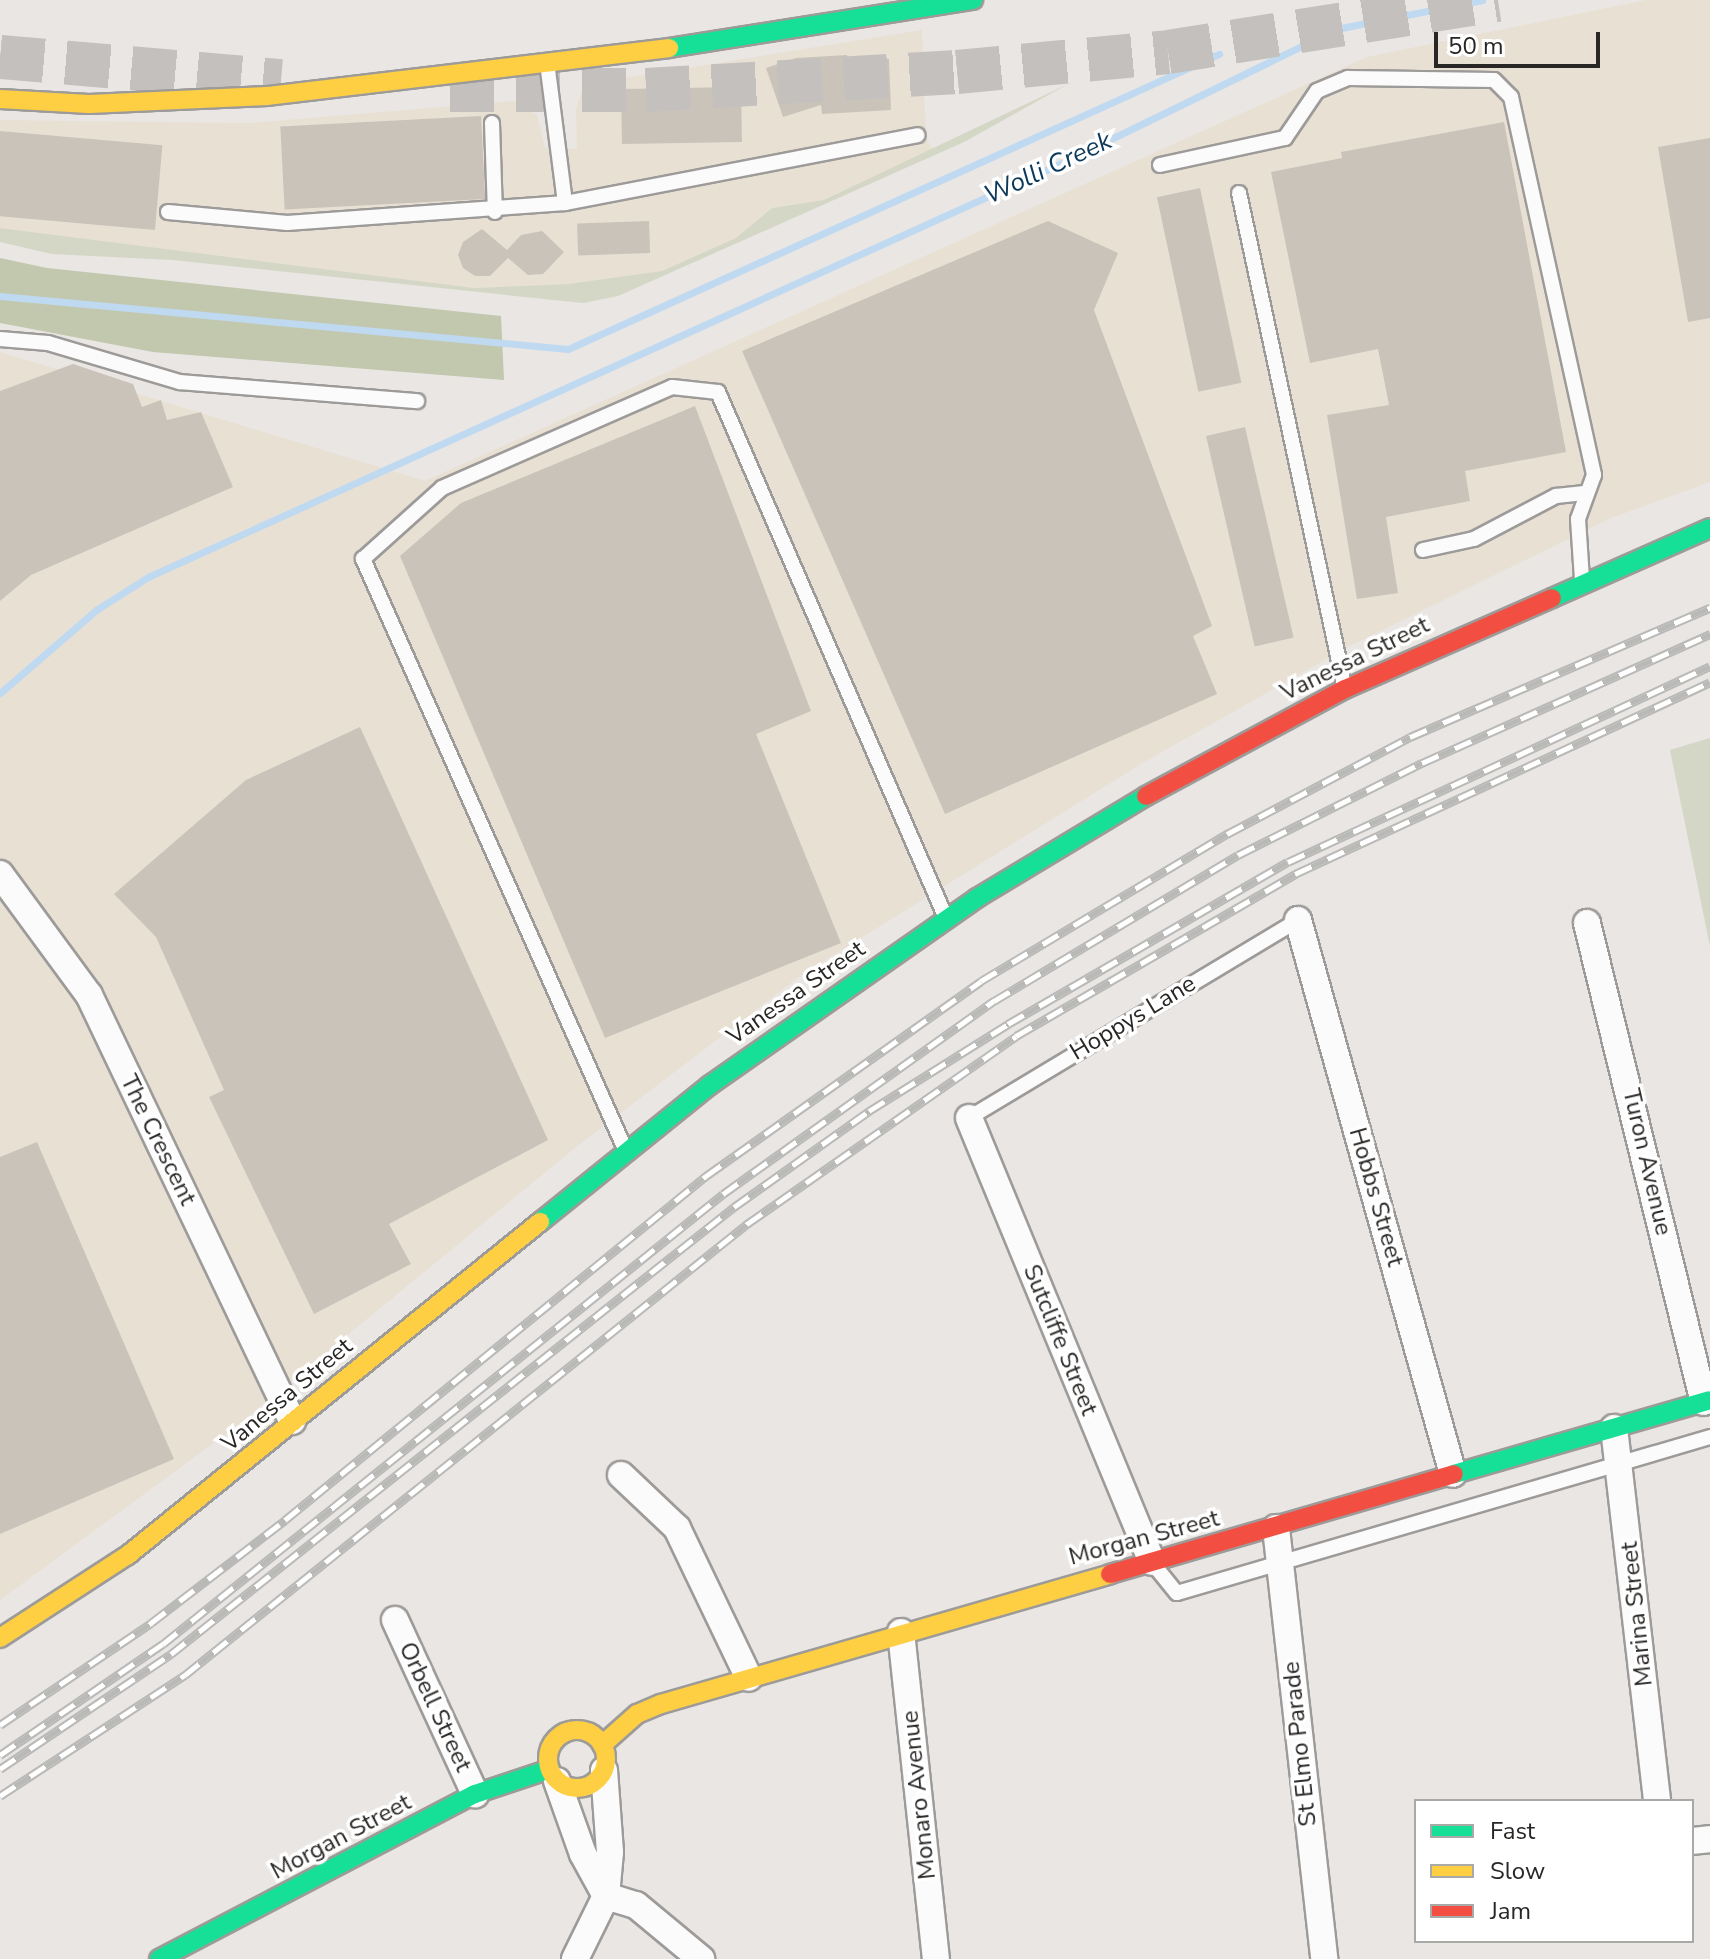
<!DOCTYPE html>
<style>
body{margin:0}
#map{position:relative;width:1710px;height:1959px;overflow:hidden;background:#e9e6e3;font-family:"Nunito Sans",sans-serif}
div>[style]{position:absolute}
.industrial>*{inset:0;background:#e9e0d4}
.green>*{inset:0;background:#d4d7c5}
.forest>*{inset:0;background:#c2c8ae}
.stream>*{height:7px;margin:-3.5px;padding:0 3.5px;transform-origin:3.5px;border-radius:3.5px;background:#bfd9f1}
.building>*{inset:0;background:#cac3ba;transform-origin:0 0}
.highway-tunnel>*{height:44px;margin-top:-22px;transform-origin:0;background:repeating-linear-gradient(90deg,#c3c0bd 0 44px,transparent 0 66px)}
.roads{filter:drop-shadow(2px 0 #9d9b99) drop-shadow(-2px 0 #9d9b99) drop-shadow(0 2px #9d9b99) drop-shadow(0 -2px #9d9b99)}
.lane>*{height:14px;margin:-7px;padding:0 7px;transform-origin:7px;border-radius:7px;background:#fcfbfb}
.street>*{height:26px;margin:-13px;padding:0 13px;transform-origin:13px;border-radius:13px;background:#fcfbfb}
.fast>*{height:18px;margin:-9px;padding:0 9px;transform-origin:9px;border-radius:9px;background:#16e098}
.slow>*{height:18px;margin:-9px;padding:0 9px;transform-origin:9px;border-radius:9px;background:#ffcf43}
.slow>.ring{margin:-9px;padding:0;box-sizing:content-box;background:none;border:18px solid #ffcf43;border-radius:50%}
.jam>*{height:18px;margin:-9px;padding:0 9px;transform-origin:9px;border-radius:9px;background:#f24e42}
.rail>*{height:9px;margin-top:-4.5px;transform-origin:0;background:repeating-linear-gradient(90deg,#fff 0 18px,#b9b9b8 0 36px);box-sizing:border-box;border-block:2px solid #b9b9b8}
span{translate:-50% -50%;white-space:nowrap;text-align:center;line-height:1.15;-webkit-text-stroke:7px #fff;paint-order:stroke}
.street-label{font-size:24px;color:#292725}
.water-label{font-size:26px;color:#0c395a;font-style:italic}
.legend{position:absolute;left:1414px;top:1799px;width:280px;height:144px;box-sizing:border-box;background:#fff;border:2px solid #a9a9a8;margin:0;padding:10px 14px;list-style:none;font-size:24px;color:#292725}
.legend li{display:flex;align-items:center;gap:16px;height:40px}
.legend b{width:40px;border:2px solid #a9a9a8}
.scale{position:absolute;left:1434px;top:32px;width:166px;height:36px;box-sizing:border-box;border:4px solid #292725;border-top:0;padding-left:10px;font-size:24px;line-height:28px;white-space:nowrap;color:#292725;-webkit-text-stroke:6px #fff;paint-order:stroke}
</style>
<div id="map">
<div class="industrial">
<div style="clip-path:polygon(1646px 0,1710px 0,1710px 482px,1611px 518px,1348px 647px,1146px 761px,803px 974px,575px 1148px,237px 1426px,0 1600px,0 352px,425px 481px,1367px 57px)"></div>
<div style="clip-path:polygon(922px 30px,926px 138px,934px 151px,824px 200px,772px 208px,736px 238px,662px 271px,568px 284px,474px 288px,0 228px,0 120px,250px 123px,513px 101px,537px 115px,545px 148px,577px 149px,576px 109px,581px 93px,594px 83px)"></div>
</div>
<div class="green">
<div style="clip-path:polygon(1068px 84px,964px 142px,618px 296px,583px 303px,172px 260px,52px 254px,0 242px,0 228px,474px 288px,568px 284px,662px 271px,736px 238px,772px 208px,824px 200px)"></div>
<div style="clip-path:polygon(1710px 738px,1710px 946px,1670px 750px)"></div>
</div>
<div class="forest">
<div style="clip-path:polygon(0 258px,47px 268px,501px 316px,504px 380px,153px 352px,0 323px)"></div>
</div>
<div class="stream">
<div style="left:0;top:296px;width:570px;rotate:5.33deg"></div>
<div style="left:568px;top:349px;width:715px;rotate:-24.38deg"></div>
<div style="left:0;top:693px;width:127px;rotate:-40.8deg"></div>
<div style="left:96px;top:610px;width:62px;rotate:-32.4deg"></div>
<div style="left:148px;top:577px;width:1010px;rotate:-24.38deg"></div>
<div style="left:1068px;top:160px;width:298px;rotate:-26deg"></div>
<div style="left:1336px;top:29px;width:149px;rotate:-11.2deg"></div>
</div>
<div class="building">
<div style="clip-path:polygon(847px 55px,847px 60px,889px 59px,891px 110px,822px 114px,821px 105px,783px 117px,766px 68px,796px 58px)"></div>
<div style="left:741px;top:87px;width:55px;height:120px;rotate:89deg"></div>
<div style="left:481px;top:116px;width:83px;height:201px;rotate:87deg"></div>
<div style="clip-path:polygon(1504px 122px,1566px 452px,1465px 471px,1470px 501px,1386px 517px,1398px 593px,1357px 599px,1327px 415px,1389px 405px,1378px 349px,1310px 363px,1271px 172px,1342px 158px,1341px 152px)"></div>
<div style="left:0;top:131px;width:163px;height:85px;rotate:5deg"></div>
<div style="clip-path:polygon(1710px 138px,1710px 318px,1688px 322px,1658px 147px)"></div>
<div style="left:1200px;top:188px;width:199px;height:44px;rotate:78deg"></div>
<div style="left:649px;top:221px;width:32px;height:72px;rotate:88deg"></div>
<div style="clip-path:polygon(1048px 221px,1118px 253px,1094px 310px,1212px 626px,1193px 636px,1217px 694px,945px 814px,742px 351px)"></div>
<div style="clip-path:polygon(482px 229px,507px 250px,521px 235px,542px 231px,564px 252px,543px 274px,528px 275px,508px 258px,490px 276px,475px 276px,463px 268px,458px 255px,463px 242px)"></div>
<div style="clip-path:polygon(73px 364px,133px 384px,142px 407px,161px 400px,167px 420px,201px 412px,233px 487px,31px 575px,0 601px,0 391px)"></div>
<div style="clip-path:polygon(695px 406px,811px 711px,756px 734px,841px 943px,605px 1038px,400px 556px,461px 503px)"></div>
<div style="left:1245px;top:427px;width:216px;height:40px;rotate:77deg"></div>
<div style="clip-path:polygon(360px 727px,548px 1140px,389px 1224px,411px 1264px,314px 1314px,209px 1097px,224px 1090px,156px 937px,114px 894px,246px 780px)"></div>
<div style="clip-path:polygon(37px 1142px,174px 1459px,0 1534px,0 1157px)"></div>
</div>
<div class="highway-tunnel">
<div style="left:0;top:57px;width:282px;rotate:4.9deg"></div>
<div style="left:450px;top:90px;width:196px"></div>
<div style="left:646px;top:90px;width:312px;rotate:-3.3deg"></div>
<div style="left:957px;top:72px;width:212px;rotate:-5.4deg"></div>
<div style="left:1168px;top:52px;width:334px;rotate:-9deg"></div>
</div>
<div class="roads">
<div class="lane">
<div style="left:548px;top:70px;width:134px;rotate:82.7deg"></div>
<div style="left:565px;top:203px;width:359px;rotate:-10.9deg"></div>
<div style="left:492px;top:123px;width:89px;rotate:88.1deg"></div>
<div style="left:1160px;top:165px;width:128px;rotate:-12.2deg"></div>
<div style="left:1285px;top:138px;width:57px;rotate:-55.8deg"></div>
<div style="left:1317px;top:91px;width:34px;rotate:-23deg"></div>
<div style="left:1348px;top:78px;width:146px;rotate:0.8deg"></div>
<div style="left:1494px;top:80px;width:24px;rotate:45deg"></div>
<div style="left:1511px;top:97px;width:387px;rotate:77.6deg"></div>
<div style="left:1594px;top:475px;width:47px;rotate:110deg"></div>
<div style="left:1578px;top:519px;width:61px;rotate:86.2deg"></div>
<div style="left:1239px;top:193px;width:507px;rotate:77.94deg"></div>
<div style="left:168px;top:212px;width:120px;rotate:5.3deg"></div>
<div style="left:287px;top:223px;width:279px;rotate:-4.1deg"></div>
<div style="left:0;top:339px;width:48px;rotate:4.8deg"></div>
<div style="left:48px;top:343px;width:138px;rotate:16.5deg"></div>
<div style="left:180px;top:382px;width:238px;rotate:4.6deg"></div>
<div style="left:1423px;top:550px;width:52px;rotate:-12.2deg"></div>
<div style="left:1474px;top:539px;width:93px;rotate:-27.7deg"></div>
<div style="left:1556px;top:496px;width:31px;rotate:-6deg"></div>
<div style="left:969px;top:1118px;width:384px;rotate:-31deg"></div>
<div style="left:625px;top:1149px;width:646px;rotate:-113.94deg"></div>
<div style="left:363px;top:559px;width:106px;rotate:-41.9deg"></div>
<div style="left:442px;top:488px;width:251px;rotate:-23.7deg"></div>
<div style="left:672px;top:387px;width:46px;rotate:6.2deg"></div>
<div style="left:718px;top:392px;width:573px;rotate:66.57deg"></div>
<div style="left:1154px;top:1565px;width:36px;rotate:51deg"></div>
<div style="left:1177px;top:1593px;width:555px;rotate:-16.31deg"></div>
</div>
<div class="street">
<div style="left:0;top:874px;width:150px;rotate:53.7deg"></div>
<div style="left:89px;top:995px;width:472px;rotate:64.5deg"></div>
<div style="left:1298px;top:920px;width:575px;rotate:74.37deg"></div>
<div style="left:1587px;top:923px;width:493px;rotate:76.3deg"></div>
<div style="left:969px;top:1118px;width:480px;rotate:67.6deg"></div>
<div style="left:1614px;top:1428px;width:375px;rotate:83.4deg"></div>
<div style="left:621px;top:1475px;width:77px;rotate:43.4deg"></div>
<div style="left:677px;top:1528px;width:166px;rotate:64.4deg"></div>
<div style="left:1276px;top:1528px;width:434px;rotate:83.6deg"></div>
<div style="left:395px;top:1620px;width:192px;rotate:65.3deg"></div>
<div style="left:901px;top:1632px;width:329px;rotate:83.9deg"></div>
<div style="left:557px;top:1781px;width:77px;rotate:70.4deg"></div>
<div style="left:583px;top:1854px;width:48px;rotate:61.3deg"></div>
<div style="left:1692px;top:1841px;width:18px;rotate:-6deg"></div>
<div style="left:606px;top:1896px;width:31px;rotate:17deg"></div>
<div style="left:636px;top:1905px;width:85px;rotate:39.7deg"></div>
<div style="left:575px;top:1959px;width:70px;rotate:-63.8deg"></div>
<div style="left:606px;top:1896px;width:44px;rotate:-84.8deg"></div>
<div style="left:610px;top:1852px;width:82px;rotate:-94.2deg"></div>
</div>
<div class="fast">
<div style="left:669px;top:48px;width:308px;rotate:-9deg"></div>
<div style="left:1552px;top:598px;width:173px;rotate:-23.9deg"></div>
<div style="left:540px;top:1222px;width:218px;rotate:-38.9deg"></div>
<div style="left:710px;top:1085px;width:326px;rotate:-35deg"></div>
<div style="left:977px;top:898px;width:197px;rotate:-31.1deg"></div>
<div style="left:1454px;top:1474px;width:266px;rotate:-16.1deg"></div>
<div style="left:159px;top:1959px;width:356px;rotate:-27.6deg"></div>
<div style="left:475px;top:1794px;width:79px;rotate:-18.4deg"></div>
</div>
<div class="slow">
<div style="left:0;top:99px;width:89px;rotate:3.2deg"></div>
<div style="left:89px;top:104px;width:178px;rotate:-2.6deg"></div>
<div style="left:267px;top:96px;width:405px;rotate:-6.8deg"></div>
<div style="left:0;top:1638px;width:153px;rotate:-33deg"></div>
<div style="left:128px;top:1555px;width:530px;rotate:-38.95deg"></div>
<div class="ring" style="left:548px;top:1730px;width:40px;height:40px"></div>
<div style="left:602px;top:1745px;width:47px;rotate:-41.5deg"></div>
<div style="left:637px;top:1714px;width:26px;rotate:-23deg"></div>
<div style="left:661px;top:1704px;width:467px;rotate:-16.1deg"></div>
</div>
<div class="jam">
<div style="left:1146px;top:796px;width:226px;rotate:-28.3deg"></div>
<div style="left:1345px;top:689px;width:226px;rotate:-23.7deg"></div>
<div style="left:1110px;top:1574px;width:358px;rotate:-16.2deg"></div>
</div>
</div>
<div class="rail">
<div style="left:0;top:1725px;width:182px;rotate:-34deg"></div>
<div style="left:151px;top:1623px;width:169px;rotate:-37.5deg"></div>
<div style="left:285px;top:1520px;width:544px;rotate:-39.25deg"></div>
<div style="left:706px;top:1176px;width:337px;rotate:-35.3deg"></div>
<div style="left:981px;top:981px;width:287px;rotate:-30.9deg"></div>
<div style="left:1227px;top:834px;width:207px;rotate:-27.9deg"></div>
<div style="left:1410px;top:737px;width:327px;rotate:-23.3deg"></div>
<div style="left:0;top:1755px;width:197px;rotate:-34.3deg"></div>
<div style="left:163px;top:1644px;width:718px;rotate:-38.78deg"></div>
<div style="left:723px;top:1194px;width:333px;rotate:-35.5deg"></div>
<div style="left:994px;top:1001px;width:284px;rotate:-30.9deg"></div>
<div style="left:1238px;top:855px;width:206px;rotate:-26.6deg"></div>
<div style="left:1422px;top:763px;width:316px;rotate:-24.1deg"></div>
<div style="left:0;top:1769px;width:206px;rotate:-33.9deg"></div>
<div style="left:171px;top:1654px;width:719px;rotate:-38.45deg"></div>
<div style="left:734px;top:1207px;width:166px;rotate:-35.4deg"></div>
<div style="left:869px;top:1111px;width:164px;rotate:-32deg"></div>
<div style="left:1008px;top:1024px;width:323px;rotate:-30.1deg"></div>
<div style="left:1288px;top:862px;width:465px;rotate:-24.9deg"></div>
<div style="left:0;top:1796px;width:221px;rotate:-33.2deg"></div>
<div style="left:185px;top:1675px;width:721px;rotate:-38.75deg"></div>
<div style="left:747px;top:1224px;width:328px;rotate:-34.9deg"></div>
<div style="left:1016px;top:1036px;width:323px;rotate:-30.1deg"></div>
<div style="left:1295px;top:874px;width:457px;rotate:-24.8deg"></div>
</div>
<div class="street-label">
<span style="left:1355px;top:659px;rotate:-26deg">Vanessa Street</span>
<span style="left:796px;top:993px;rotate:-35deg">Vanessa Street</span>
<span style="left:1133px;top:1018px;rotate:-31deg">Hoppys Lane</span>
<span style="left:158px;top:1140px;rotate:64deg">The Crescent</span>
<span style="left:1647px;top:1162px;rotate:77deg">Turon Avenue</span>
<span style="left:1376px;top:1197px;rotate:74deg">Hobbs Street</span>
<span style="left:1060px;top:1340px;rotate:68deg">Sutcliffe Street</span>
<span style="left:287px;top:1395px;rotate:-40deg">Vanessa Street</span>
<span style="left:1144px;top:1538px;rotate:-15deg">Morgan Street</span>
<span style="left:1637px;top:1614px;rotate:-96deg">Marina Street</span>
<span style="left:435px;top:1707px;rotate:65deg">Orbell Street</span>
<span style="left:1300px;top:1744px;rotate:-96deg">St Elmo Parade</span>
<span style="left:919px;top:1795px;rotate:-96deg">Monaro Avenue</span>
<span style="left:341px;top:1837px;rotate:-28deg">Morgan Street</span>
</div>
<div class="water-label">
<span style="left:1048px;top:168px;rotate:-25deg">Wolli Creek</span>
</div>
<ul class="legend">
<li><b style="height:10px;background:#16e098"></b>Fast</li>
<li><b style="height:10px;background:#ffcf43"></b>Slow</li>
<li><b style="height:10px;background:#f24e42"></b>Jam</li>
</ul>
<div class="scale">50 m</div>
</div>
